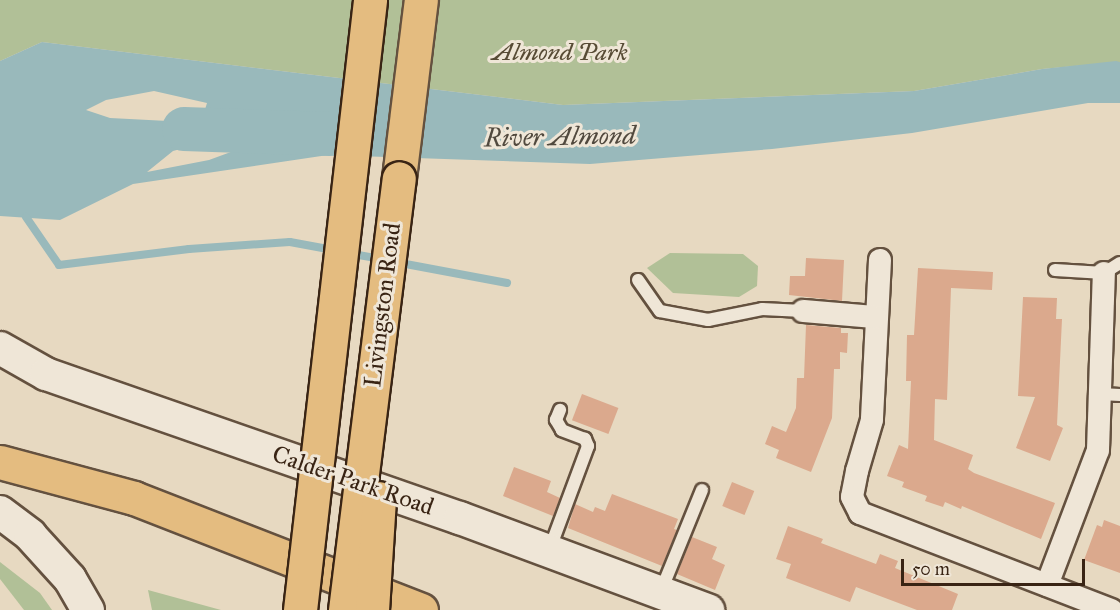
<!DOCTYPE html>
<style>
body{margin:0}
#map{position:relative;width:1120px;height:610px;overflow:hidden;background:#e7d9c1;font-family:"IM FELL Great Primer",serif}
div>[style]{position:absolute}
.green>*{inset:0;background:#b1c097}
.water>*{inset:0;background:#99b9bb}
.stream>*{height:8px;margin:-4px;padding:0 4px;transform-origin:4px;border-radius:4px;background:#99b9bb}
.river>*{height:44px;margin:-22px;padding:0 22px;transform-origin:22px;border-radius:22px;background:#99b9bb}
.building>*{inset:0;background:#dba98d;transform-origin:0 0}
.roads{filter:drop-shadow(2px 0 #64513f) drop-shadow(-2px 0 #64513f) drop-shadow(0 2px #64513f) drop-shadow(0 -2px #64513f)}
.lane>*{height:12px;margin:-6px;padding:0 6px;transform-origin:6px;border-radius:6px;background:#efe6d7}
.street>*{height:22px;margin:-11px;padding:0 11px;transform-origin:11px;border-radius:11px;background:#efe6d7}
.secondary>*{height:32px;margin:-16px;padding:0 16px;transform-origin:16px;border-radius:16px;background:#efe6d7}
.primary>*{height:33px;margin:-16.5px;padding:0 16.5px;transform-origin:16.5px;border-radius:16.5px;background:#e4bc80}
.bridges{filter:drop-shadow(2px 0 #392414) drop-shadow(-2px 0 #392414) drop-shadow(0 2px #392414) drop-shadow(0 -2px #392414)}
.primary-bridge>*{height:33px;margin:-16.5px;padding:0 16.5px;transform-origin:16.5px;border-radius:16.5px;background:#e4bc80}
span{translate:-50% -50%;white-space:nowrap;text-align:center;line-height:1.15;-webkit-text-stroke:6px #efe6d7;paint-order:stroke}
.park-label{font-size:24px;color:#574b35;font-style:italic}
.street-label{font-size:24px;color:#392414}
.water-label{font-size:26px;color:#51493e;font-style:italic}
.scale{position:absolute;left:901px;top:559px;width:184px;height:27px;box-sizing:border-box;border:3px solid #392414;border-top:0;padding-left:8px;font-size:18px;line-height:21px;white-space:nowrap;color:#392414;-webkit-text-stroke:4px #efe6d7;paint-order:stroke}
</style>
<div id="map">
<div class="green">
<div style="clip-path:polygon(0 0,1120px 0,1120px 62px,1042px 69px,914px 91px,563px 105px,42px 42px,0 61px)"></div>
<div style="clip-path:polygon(670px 253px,743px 254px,758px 266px,757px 286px,739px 297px,673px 293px,647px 268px)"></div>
<div style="clip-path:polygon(0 562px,40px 593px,52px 610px,24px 610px,0 579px)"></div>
<div style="clip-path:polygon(148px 590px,221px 610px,152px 610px)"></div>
</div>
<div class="water">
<div style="clip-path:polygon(evenodd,42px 42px,563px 105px,914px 91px,1042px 69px,1116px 61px,1120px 62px,1120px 103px,1088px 103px,912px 133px,772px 149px,590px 164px,328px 155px,133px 184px,60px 220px,0 216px,0 61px,42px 42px,154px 91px,207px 103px,203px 116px,168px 121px,110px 118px,86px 110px,106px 100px,154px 91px,42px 42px,283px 121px,258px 142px,209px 160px,147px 172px,173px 151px,283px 121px)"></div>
</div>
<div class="stream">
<div style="left:26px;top:217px;width:58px;rotate:55.5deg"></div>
<div style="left:59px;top:265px;width:131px;rotate:-7deg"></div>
<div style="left:189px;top:249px;width:101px;rotate:-4deg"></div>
<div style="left:290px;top:242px;width:44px;rotate:10.5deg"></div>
<div style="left:347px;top:253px;width:34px;rotate:10deg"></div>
<div style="left:395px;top:262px;width:114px;rotate:10.6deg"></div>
</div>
<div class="river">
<div style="left:184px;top:129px;width:146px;rotate:2deg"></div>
</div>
<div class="building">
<div style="clip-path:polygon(806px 258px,844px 260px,842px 301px,789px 295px,790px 276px,805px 276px)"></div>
<div style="clip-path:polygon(918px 268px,993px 272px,992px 290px,951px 288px,947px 400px,935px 399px,934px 440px,973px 455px,968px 469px,974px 473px,1055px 503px,1041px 539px,962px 506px,961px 509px,945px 502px,943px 507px,925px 501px,927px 496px,902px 487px,904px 482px,887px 476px,899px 445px,908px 449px,911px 381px,906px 381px,907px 335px,914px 335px)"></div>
<div style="clip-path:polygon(1023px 297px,1057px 298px,1056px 319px,1062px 319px,1057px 425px,1063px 428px,1050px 461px,1016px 448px,1035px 397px,1018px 396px)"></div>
<div style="clip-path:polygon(806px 325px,841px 328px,841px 333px,848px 333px,847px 353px,840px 352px,840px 369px,834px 369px,832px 418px,811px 472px,776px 458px,779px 450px,765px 444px,772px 426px,786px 432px,796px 408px,797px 378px,804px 378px)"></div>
<div style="left:582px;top:394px;width:39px;height:28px;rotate:21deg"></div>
<div style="clip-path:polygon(514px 467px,551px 481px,547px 492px,560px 498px,553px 516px,503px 496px)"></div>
<div style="left:732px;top:482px;width:24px;height:26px;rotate:22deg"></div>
<div style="clip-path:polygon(612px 494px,678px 519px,674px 529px,677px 530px,662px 566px,568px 528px,575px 504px,593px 512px,595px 507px,605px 511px)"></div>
<div style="clip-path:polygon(1104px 520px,1120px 526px,1120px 573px,1084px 560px,1097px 525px,1102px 527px)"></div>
<div style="clip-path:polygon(788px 526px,823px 539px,821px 543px,876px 564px,880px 554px,898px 561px,895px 568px,958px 594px,952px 610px,917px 610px,856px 587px,850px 602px,786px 578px,791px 564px,776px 559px)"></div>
<div style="clip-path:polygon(692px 537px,717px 547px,712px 559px,725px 565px,715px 590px,677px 574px)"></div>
</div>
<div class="roads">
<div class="lane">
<div style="left:1055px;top:270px;width:49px;rotate:3.5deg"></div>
<div style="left:1104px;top:273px;width:19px;rotate:-32deg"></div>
<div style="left:638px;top:280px;width:38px;rotate:55deg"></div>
<div style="left:660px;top:311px;width:49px;rotate:10.6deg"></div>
<div style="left:708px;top:320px;width:55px;rotate:-11.5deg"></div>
<div style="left:762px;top:309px;width:41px;rotate:2.8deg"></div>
<div style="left:1100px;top:394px;width:20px;rotate:3deg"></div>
<div style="left:549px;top:551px;width:112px;rotate:-69.6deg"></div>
<div style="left:588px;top:446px;width:8px;rotate:-113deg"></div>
<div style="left:585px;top:439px;width:25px;rotate:-159deg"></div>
<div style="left:562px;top:430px;width:12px;rotate:-121deg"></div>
<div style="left:556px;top:420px;width:11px;rotate:-68deg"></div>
<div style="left:661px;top:591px;width:109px;rotate:-67.9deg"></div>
</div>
<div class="street">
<div style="left:880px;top:260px;width:160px;rotate:92.9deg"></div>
<div style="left:872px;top:420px;width:53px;rotate:106.4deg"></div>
<div style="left:857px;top:471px;width:26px;rotate:101deg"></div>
<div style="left:852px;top:497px;width:18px;rotate:63deg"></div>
<div style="left:860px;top:513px;width:270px;rotate:21.1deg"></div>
<div style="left:803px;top:311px;width:72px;rotate:4.8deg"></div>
<div style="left:1047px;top:585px;width:144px;rotate:-69.3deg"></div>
<div style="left:1098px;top:450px;width:177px;rotate:-88.1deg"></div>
</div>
<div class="secondary">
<div style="left:0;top:348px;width:53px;rotate:29.5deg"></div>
<div style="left:46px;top:374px;width:438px;rotate:19.2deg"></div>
<div style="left:460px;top:518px;width:265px;rotate:20.4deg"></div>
<div style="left:0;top:512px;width:38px;rotate:37deg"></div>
<div style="left:30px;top:535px;width:59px;rotate:47.7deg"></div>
<div style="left:70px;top:579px;width:36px;rotate:60deg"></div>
</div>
<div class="primary">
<div style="left:399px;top:178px;width:179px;rotate:-83deg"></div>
<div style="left:0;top:462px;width:139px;rotate:15deg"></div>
<div style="left:134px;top:498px;width:308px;rotate:21.3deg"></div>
</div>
</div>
<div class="bridges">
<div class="primary-bridge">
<div style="left:300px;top:610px;width:614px;rotate:-83.45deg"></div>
<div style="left:345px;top:610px;width:435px;rotate:-82.9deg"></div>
<div style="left:372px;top:610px;width:112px;rotate:-86.4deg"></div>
</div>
</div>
<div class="park-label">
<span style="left:560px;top:53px">Almond Park</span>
</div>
<div class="street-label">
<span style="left:383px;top:305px;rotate:-83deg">Livingston Road</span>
<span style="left:353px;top:481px;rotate:19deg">Calder Park Road</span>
</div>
<div class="water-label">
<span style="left:560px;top:137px;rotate:-1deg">River Almond</span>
</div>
<div class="scale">50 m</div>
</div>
